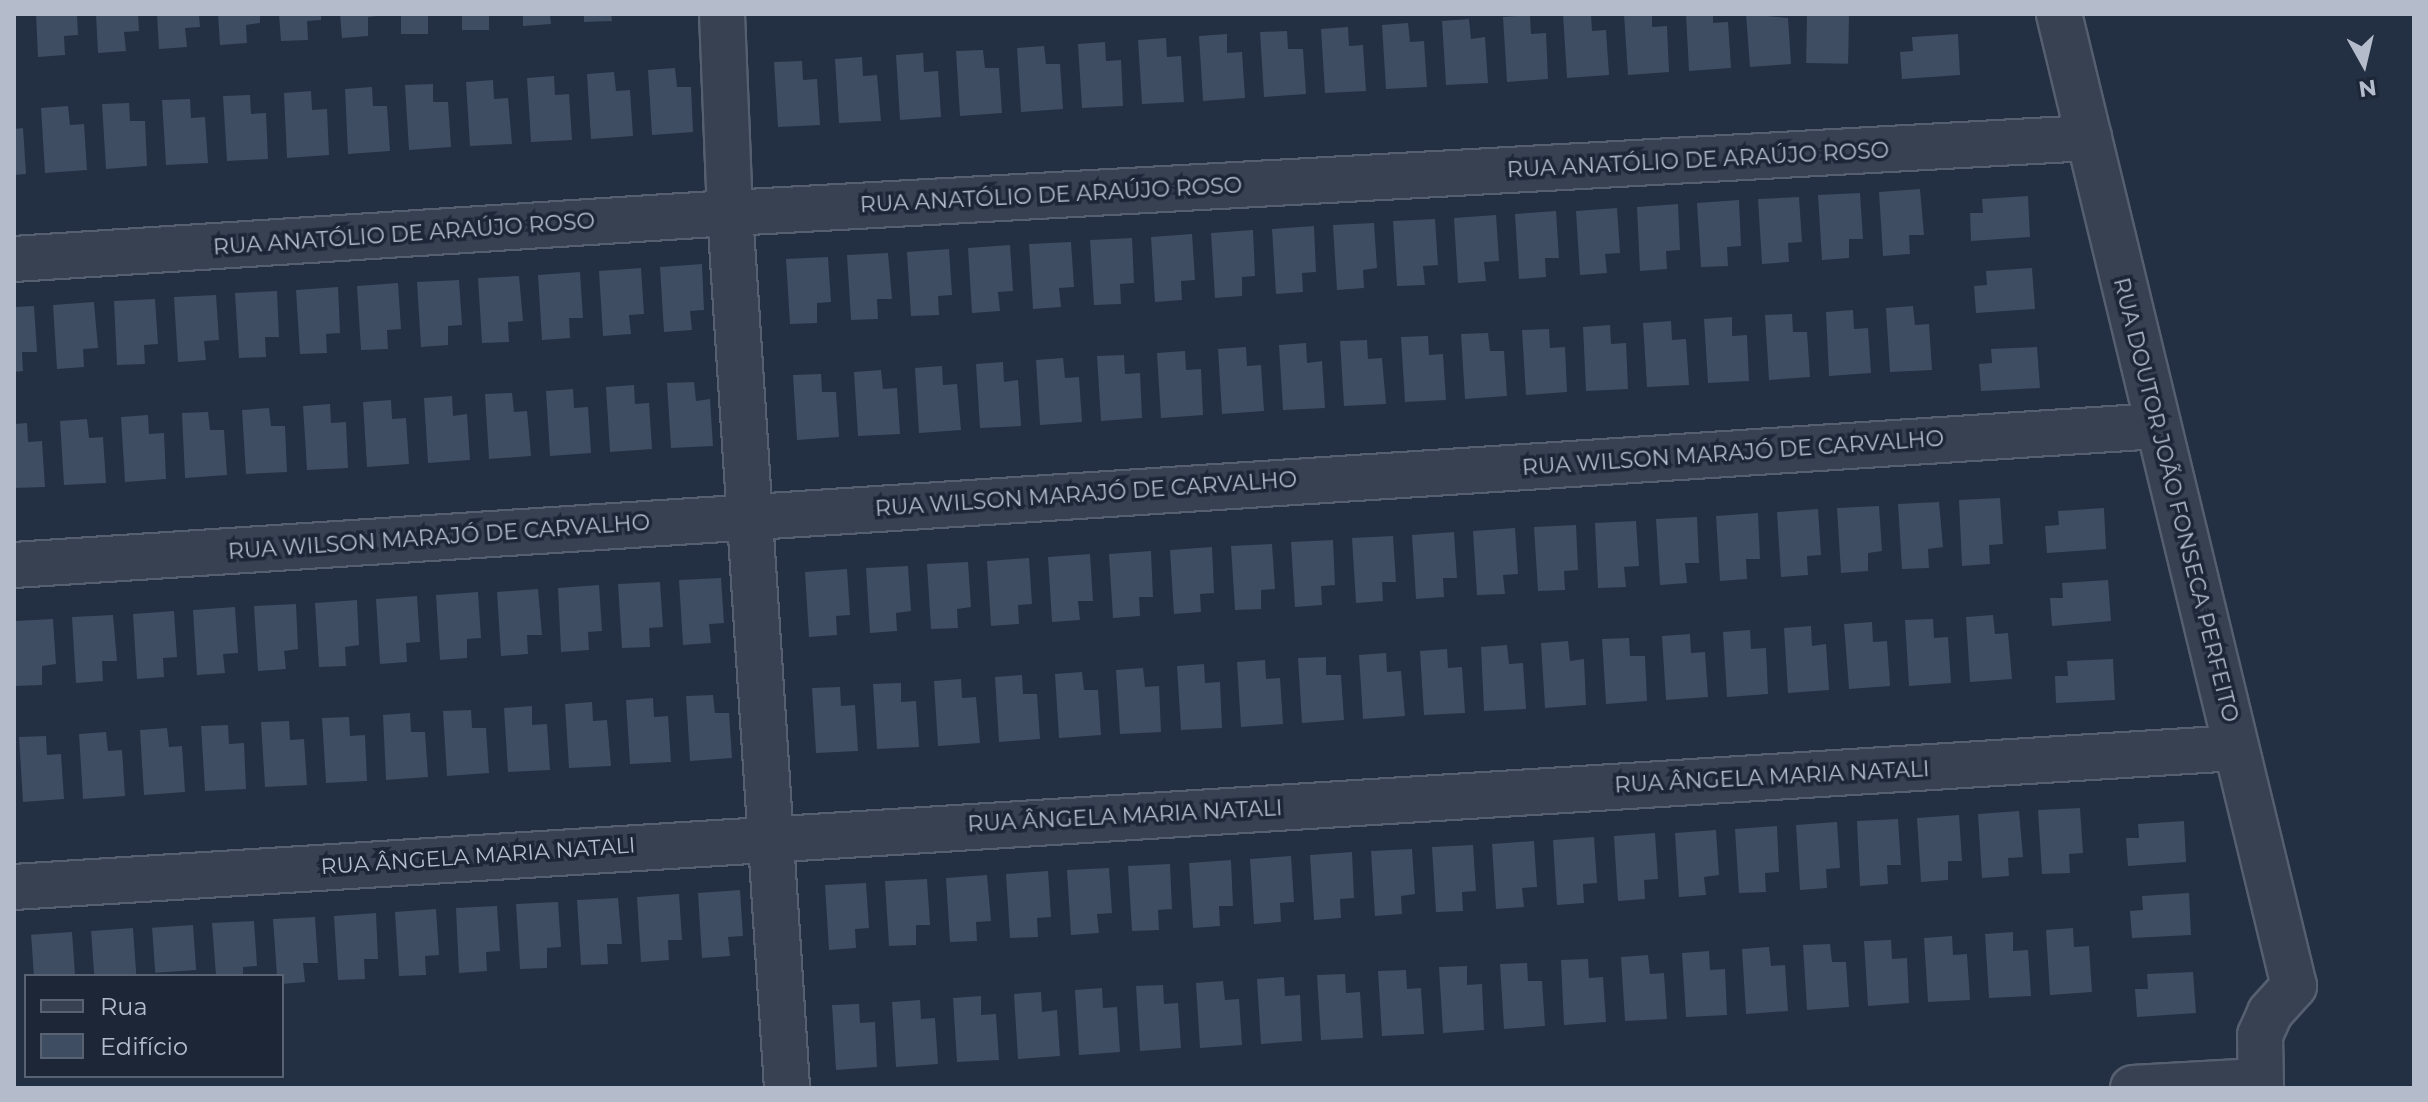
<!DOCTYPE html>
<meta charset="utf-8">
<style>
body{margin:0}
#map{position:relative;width:2428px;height:1102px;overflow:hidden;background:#232f42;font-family:Montserrat,sans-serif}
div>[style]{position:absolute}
.building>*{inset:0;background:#3e4d62;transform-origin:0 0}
.roads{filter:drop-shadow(2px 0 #555f6f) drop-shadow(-2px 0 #555f6f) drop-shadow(0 2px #555f6f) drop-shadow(0 -2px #555f6f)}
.minor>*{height:44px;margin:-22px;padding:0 22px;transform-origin:22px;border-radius:22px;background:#374152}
span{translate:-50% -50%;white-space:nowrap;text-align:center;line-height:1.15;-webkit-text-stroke:7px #1c2637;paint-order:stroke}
.street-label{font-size:22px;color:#b4bccc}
.frame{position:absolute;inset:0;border:16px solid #b4bccc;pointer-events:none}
.legend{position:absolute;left:24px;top:974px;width:260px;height:104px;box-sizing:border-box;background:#1c2637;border:2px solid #596273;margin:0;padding:10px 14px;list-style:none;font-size:24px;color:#b4bccc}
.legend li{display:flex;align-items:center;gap:16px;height:40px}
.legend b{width:40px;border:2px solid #596273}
.north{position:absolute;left:2324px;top:24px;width:80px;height:80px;-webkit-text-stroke:6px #1c2637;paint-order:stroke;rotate:172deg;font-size:22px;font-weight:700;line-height:32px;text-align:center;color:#b4bccc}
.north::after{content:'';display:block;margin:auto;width:28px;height:36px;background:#b4bccc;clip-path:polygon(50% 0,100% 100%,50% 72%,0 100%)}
</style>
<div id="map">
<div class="building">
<div style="clip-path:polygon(36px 14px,77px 14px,78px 35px,64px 36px,65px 55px,38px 57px)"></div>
<div style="clip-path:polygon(96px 14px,138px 14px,139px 31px,124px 32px,126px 51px,98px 53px)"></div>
<div style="clip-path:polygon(157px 14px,199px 14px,200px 27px,185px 28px,187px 47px,159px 49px)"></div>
<div style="clip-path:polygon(218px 14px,260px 14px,260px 23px,246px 25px,247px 43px,220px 45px)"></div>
<div style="clip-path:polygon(279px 14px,321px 14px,321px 20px,307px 21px,308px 40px,281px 41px)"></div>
<div style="clip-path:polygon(340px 14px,377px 14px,377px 16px,368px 17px,368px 36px,342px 38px)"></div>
<div style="left:401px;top:14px;width:27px;height:20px"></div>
<div style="left:462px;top:14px;width:27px;height:16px"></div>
<div style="clip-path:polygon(523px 14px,550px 14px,551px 24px,523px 26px)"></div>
<div style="clip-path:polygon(584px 14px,611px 14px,612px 21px,584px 22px)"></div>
<div style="clip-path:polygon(1563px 14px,1591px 14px,1592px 31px,1606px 30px,1609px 75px,1567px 78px)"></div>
<div style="clip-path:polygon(1624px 14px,1652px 14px,1652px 27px,1667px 26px,1669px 72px,1628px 75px)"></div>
<div style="clip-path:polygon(1686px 14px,1713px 14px,1713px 23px,1728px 22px,1731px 68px,1689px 71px)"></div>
<div style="clip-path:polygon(1746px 14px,1788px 18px,1791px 64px,1750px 67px)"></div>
<div style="left:1807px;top:14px;width:42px;height:49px;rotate:1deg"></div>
<div style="clip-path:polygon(1530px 15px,1531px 34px,1546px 33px,1548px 79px,1507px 82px,1503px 17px)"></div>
<div style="clip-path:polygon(1469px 19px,1471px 39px,1485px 37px,1488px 83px,1446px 85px,1442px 21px)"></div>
<div style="clip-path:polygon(1408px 23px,1410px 42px,1424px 41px,1427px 87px,1386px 89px,1382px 25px)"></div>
<div style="clip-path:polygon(1348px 27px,1349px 46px,1363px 45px,1366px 91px,1325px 93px,1321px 29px)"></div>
<div style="clip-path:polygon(1287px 31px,1288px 49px,1303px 49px,1306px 94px,1264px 97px,1260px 32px)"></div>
<div style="clip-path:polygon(1227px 34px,1227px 53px,1242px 52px,1245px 98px,1203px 101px,1199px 36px)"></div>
<div style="clip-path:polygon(1958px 34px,1960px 75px,1902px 79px,1900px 52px,1913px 51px,1912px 37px)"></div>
<div style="clip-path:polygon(1166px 38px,1167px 57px,1181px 56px,1184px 102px,1142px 104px,1138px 40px)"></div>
<div style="clip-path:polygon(1105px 42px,1106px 61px,1121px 60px,1123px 106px,1082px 108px,1078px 44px)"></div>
<div style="clip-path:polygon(1044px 46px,1046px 64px,1060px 64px,1063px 109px,1021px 112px,1017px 48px)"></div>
<div style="clip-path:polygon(983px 50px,985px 68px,999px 68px,1002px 113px,960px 116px,956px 51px)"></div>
<div style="clip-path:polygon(923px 53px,924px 72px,938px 71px,941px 117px,900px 120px,896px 55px)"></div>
<div style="clip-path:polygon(862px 57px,863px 76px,877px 75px,881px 121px,839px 123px,835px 59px)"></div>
<div style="clip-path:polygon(802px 61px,803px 80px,817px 79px,820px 125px,778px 127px,774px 62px)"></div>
<div style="clip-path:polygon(675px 68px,677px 87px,691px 87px,693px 132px,652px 135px,648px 70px)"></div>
<div style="clip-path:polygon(614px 72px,616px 91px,630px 90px,633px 136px,591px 139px,587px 74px)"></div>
<div style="clip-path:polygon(554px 76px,555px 95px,569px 94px,572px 140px,531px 142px,527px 78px)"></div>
<div style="clip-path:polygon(493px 80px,494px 99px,508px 98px,512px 144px,470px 146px,466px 82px)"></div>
<div style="clip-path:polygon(433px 84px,433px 102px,448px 102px,451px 147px,409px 150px,405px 85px)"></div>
<div style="clip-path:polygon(372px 87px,373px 106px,387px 106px,390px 151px,348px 154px,345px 89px)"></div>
<div style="clip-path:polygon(311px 91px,312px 110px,327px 109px,329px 155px,287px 158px,284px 93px)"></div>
<div style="clip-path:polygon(250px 95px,251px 114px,266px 113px,268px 159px,227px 161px,223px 96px)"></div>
<div style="clip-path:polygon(190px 99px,191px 118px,205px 117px,208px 163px,166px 165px,162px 100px)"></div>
<div style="clip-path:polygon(129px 103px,130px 121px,145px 121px,147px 166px,106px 169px,102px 104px)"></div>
<div style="clip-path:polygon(68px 106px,70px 125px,84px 124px,87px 170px,45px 173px,41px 108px)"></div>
<div style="clip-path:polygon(23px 128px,26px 174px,14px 175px,14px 129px)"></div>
<div style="clip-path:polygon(1920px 189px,1924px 235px,1909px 235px,1910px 254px,1883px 256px,1879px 192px)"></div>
<div style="clip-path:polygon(1860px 193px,1863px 239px,1849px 239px,1849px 258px,1822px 260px,1818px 195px)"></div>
<div style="clip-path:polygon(2028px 196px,2030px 237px,1971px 241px,1970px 213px,1983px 213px,1982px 199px)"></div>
<div style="clip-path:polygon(1799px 197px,1802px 242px,1788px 243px,1789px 262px,1762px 264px,1758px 199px)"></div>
<div style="clip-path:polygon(1739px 200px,1741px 246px,1727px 247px,1728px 266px,1701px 267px,1697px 203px)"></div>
<div style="clip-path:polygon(1678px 204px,1680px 250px,1666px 251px,1667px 269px,1640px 271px,1637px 207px)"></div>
<div style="clip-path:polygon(1617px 208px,1620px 253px,1605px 254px,1607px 273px,1580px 275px,1576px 211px)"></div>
<div style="clip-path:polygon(1556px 211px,1559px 258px,1545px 258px,1546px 277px,1519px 279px,1515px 214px)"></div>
<div style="clip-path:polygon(1496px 215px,1499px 261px,1484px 262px,1486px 281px,1458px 283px,1454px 218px)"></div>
<div style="clip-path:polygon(1435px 219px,1438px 265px,1423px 266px,1425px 285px,1397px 286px,1393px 221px)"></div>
<div style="clip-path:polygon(1374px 223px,1377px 268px,1363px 270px,1364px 288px,1337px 290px,1333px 225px)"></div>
<div style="clip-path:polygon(1314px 226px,1316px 272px,1302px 273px,1303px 292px,1276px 294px,1272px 229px)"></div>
<div style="clip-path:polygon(1253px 230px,1255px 276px,1242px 277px,1242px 296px,1215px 298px,1211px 233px)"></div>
<div style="clip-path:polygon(1192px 234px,1195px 280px,1181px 281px,1182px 300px,1155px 302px,1151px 237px)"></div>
<div style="clip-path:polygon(1132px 238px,1134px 283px,1120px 284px,1121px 304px,1094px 305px,1090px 240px)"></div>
<div style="clip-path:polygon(1071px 242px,1074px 287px,1059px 288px,1061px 307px,1033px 309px,1029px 244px)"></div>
<div style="clip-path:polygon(1010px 245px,1013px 291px,998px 292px,1000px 311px,972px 313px,968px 248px)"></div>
<div style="clip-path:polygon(949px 249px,952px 295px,938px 296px,939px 315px,911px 316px,907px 252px)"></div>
<div style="clip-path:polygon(888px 253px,892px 299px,877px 299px,878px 319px,851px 320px,847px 255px)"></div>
<div style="clip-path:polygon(828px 257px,831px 302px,817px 303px,817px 323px,790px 324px,786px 259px)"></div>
<div style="clip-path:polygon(702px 264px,704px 310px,690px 311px,692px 330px,664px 332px,660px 267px)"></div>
<div style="clip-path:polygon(641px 268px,644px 314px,629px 315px,631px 334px,603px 336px,599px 271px)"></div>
<div style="clip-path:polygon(2032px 268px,2035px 309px,1976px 313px,1974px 286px,1987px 285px,1986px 271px)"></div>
<div style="clip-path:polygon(580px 272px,583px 318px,569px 318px,570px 338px,542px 340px,538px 275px)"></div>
<div style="clip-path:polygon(519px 276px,523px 321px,508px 322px,509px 342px,482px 343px,478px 278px)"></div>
<div style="clip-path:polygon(459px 280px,462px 325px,448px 326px,448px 345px,421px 347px,417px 282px)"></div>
<div style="clip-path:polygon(398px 283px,401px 329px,387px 330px,388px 349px,361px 350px,357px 286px)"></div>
<div style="clip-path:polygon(338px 287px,340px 333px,326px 334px,327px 353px,300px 354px,296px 290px)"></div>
<div style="clip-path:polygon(277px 291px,279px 337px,265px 337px,266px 357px,239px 358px,235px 293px)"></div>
<div style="clip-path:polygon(216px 295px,219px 340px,204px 341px,206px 360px,178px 362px,174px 297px)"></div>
<div style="clip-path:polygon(155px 299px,158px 344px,144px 345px,145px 364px,117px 365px,114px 301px)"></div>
<div style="clip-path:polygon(94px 302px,98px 348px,83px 349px,84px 367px,57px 369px,53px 305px)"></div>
<div style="clip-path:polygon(34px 306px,37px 352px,22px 352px,23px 371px,14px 372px,14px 307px)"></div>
<div style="clip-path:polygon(1913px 306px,1915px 325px,1929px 324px,1932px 370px,1890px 372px,1886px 308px)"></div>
<div style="clip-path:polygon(1853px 310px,1854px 329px,1868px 328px,1871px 373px,1829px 376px,1826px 312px)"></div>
<div style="clip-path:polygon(1792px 314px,1793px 332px,1807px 332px,1810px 377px,1769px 380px,1765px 315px)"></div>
<div style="clip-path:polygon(1732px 317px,1732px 336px,1747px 335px,1749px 381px,1708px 383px,1704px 319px)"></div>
<div style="clip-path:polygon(1671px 321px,1672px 340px,1686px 339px,1689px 385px,1647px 387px,1643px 323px)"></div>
<div style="clip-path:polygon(1610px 325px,1611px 344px,1626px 343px,1628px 389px,1586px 391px,1583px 327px)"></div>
<div style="clip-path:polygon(1549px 329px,1550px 348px,1565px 347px,1567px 392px,1526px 395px,1522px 330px)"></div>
<div style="clip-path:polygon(1488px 333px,1490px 351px,1504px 351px,1507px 396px,1465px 399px,1461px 334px)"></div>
<div style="clip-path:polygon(1428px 336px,1429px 355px,1443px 354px,1446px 400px,1405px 402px,1401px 337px)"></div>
<div style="clip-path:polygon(1367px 340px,1368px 359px,1382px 358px,1386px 404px,1344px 406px,1340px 341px)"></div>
<div style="clip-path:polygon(1306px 343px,1307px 363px,1322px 361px,1325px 408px,1283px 410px,1279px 345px)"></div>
<div style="clip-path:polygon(1246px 347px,1247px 366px,1261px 365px,1264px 411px,1222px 414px,1218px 349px)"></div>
<div style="clip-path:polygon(2037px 347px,2040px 388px,1981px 391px,1979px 364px,1992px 363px,1991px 349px)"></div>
<div style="clip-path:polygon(1185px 351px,1186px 370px,1201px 369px,1203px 415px,1161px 418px,1157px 353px)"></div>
<div style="clip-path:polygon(1124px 355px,1125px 374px,1140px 373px,1142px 418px,1101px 421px,1097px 356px)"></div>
<div style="clip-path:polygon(1063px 358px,1065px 378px,1079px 377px,1082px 422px,1040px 425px,1036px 360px)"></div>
<div style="clip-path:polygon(1003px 362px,1004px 382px,1018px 380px,1021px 426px,980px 428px,976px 364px)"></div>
<div style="clip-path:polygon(942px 366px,943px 385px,957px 384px,961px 430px,919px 433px,915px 368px)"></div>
<div style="clip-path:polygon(881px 370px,883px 389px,897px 388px,900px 434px,858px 436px,854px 372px)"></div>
<div style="clip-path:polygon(821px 374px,822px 392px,836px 392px,839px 437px,797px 440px,793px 375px)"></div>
<div style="clip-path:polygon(694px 382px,696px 401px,710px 399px,713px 446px,671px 448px,667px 383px)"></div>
<div style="clip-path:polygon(634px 385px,635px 404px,649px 403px,652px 449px,610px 452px,606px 387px)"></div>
<div style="clip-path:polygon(573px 389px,574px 408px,588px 407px,591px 453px,550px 456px,546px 391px)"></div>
<div style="clip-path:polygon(512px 393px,514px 412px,527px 411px,531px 456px,489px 459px,485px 394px)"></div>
<div style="clip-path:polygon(452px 396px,453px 416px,467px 414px,470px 460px,428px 463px,424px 398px)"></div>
<div style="clip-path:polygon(391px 400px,392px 419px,406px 418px,409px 464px,367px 467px,363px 402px)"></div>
<div style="clip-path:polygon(330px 404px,331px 423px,346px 422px,348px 468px,307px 470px,303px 406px)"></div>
<div style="clip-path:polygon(269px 408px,271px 426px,285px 426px,287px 472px,246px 474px,242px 410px)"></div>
<div style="clip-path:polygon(208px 412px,210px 430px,224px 430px,227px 475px,185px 478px,182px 413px)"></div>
<div style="clip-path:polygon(148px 415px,149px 434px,164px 433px,166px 479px,125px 482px,121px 417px)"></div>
<div style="clip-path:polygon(87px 419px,89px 438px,103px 437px,106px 483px,64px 485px,60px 421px)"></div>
<div style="clip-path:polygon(27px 423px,28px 442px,42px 441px,45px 487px,14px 488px,14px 424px)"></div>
<div style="clip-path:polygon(2000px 498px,2003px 544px,1989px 545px,1990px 564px,1962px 566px,1959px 500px)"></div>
<div style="clip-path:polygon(1939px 502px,1943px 547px,1928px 549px,1929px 568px,1902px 569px,1898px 504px)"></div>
<div style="clip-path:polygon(1879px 506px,1882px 551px,1868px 553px,1868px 571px,1841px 573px,1837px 508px)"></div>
<div style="clip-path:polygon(2104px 508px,2106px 549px,2047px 553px,2045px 526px,2059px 525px,2058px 511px)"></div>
<div style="clip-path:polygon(1818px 509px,1821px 555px,1807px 556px,1808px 575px,1781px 577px,1777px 512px)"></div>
<div style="clip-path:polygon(1758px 513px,1760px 559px,1746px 559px,1747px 579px,1720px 581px,1716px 516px)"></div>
<div style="clip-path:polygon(1697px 517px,1699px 563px,1685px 563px,1687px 583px,1660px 585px,1656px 519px)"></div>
<div style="clip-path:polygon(1636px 521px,1639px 566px,1624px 567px,1626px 587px,1598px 588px,1595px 523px)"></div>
<div style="clip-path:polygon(1576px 525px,1578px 570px,1564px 571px,1565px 590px,1538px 591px,1534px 527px)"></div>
<div style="clip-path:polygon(1515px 528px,1518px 574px,1503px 575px,1505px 594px,1477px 595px,1473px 531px)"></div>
<div style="clip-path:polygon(1454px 532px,1457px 578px,1443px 578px,1444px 597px,1416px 599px,1412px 535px)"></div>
<div style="clip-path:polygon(1393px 536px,1396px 582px,1382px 582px,1383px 601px,1356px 603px,1352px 538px)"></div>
<div style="clip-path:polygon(1333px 540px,1335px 585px,1321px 586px,1322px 605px,1295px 607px,1291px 542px)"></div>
<div style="clip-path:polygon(1272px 544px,1275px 589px,1261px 590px,1261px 609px,1235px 610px,1231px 546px)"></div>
<div style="clip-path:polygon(1212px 547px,1214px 593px,1200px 594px,1201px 612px,1174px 614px,1170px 550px)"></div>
<div style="clip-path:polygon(1151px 551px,1153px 597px,1139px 597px,1140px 616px,1113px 618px,1109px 554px)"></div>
<div style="clip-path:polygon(1090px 554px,1093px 601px,1078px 601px,1080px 620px,1052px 622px,1048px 557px)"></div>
<div style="clip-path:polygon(1029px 558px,1032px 604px,1018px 605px,1019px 624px,991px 626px,987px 561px)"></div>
<div style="clip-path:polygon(968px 562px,971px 607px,957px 609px,958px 628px,931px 629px,927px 564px)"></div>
<div style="clip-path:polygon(908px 566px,911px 611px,896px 613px,897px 631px,870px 633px,866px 568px)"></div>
<div style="clip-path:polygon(847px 569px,850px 615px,836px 616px,837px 635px,809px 637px,805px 572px)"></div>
<div style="clip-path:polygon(721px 578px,724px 623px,709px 624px,711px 643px,683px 645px,679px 580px)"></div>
<div style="clip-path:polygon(2108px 580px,2111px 621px,2052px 626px,2050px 598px,2063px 598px,2062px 583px)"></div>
<div style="clip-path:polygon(660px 582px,663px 627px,649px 628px,650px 647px,622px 648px,618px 584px)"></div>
<div style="clip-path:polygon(599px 585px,602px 631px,588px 632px,589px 650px,561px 652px,558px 588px)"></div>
<div style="clip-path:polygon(538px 589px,542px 635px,527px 635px,528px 654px,501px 656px,497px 592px)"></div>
<div style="clip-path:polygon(478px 592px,481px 638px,467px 639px,467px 658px,440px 660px,436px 595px)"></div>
<div style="clip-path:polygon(417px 596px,420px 642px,406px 643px,407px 662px,380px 664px,376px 599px)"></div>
<div style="clip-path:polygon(357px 600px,359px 645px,345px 647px,346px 666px,319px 667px,315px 603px)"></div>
<div style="clip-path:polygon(296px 604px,298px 649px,284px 651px,286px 669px,258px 671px,254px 606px)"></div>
<div style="clip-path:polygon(235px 607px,238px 653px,223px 654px,225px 673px,197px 675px,193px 610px)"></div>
<div style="clip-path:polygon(174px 611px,177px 657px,163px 658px,164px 677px,137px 679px,133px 614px)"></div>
<div style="clip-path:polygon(113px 615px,117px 661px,102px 661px,103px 681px,76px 683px,72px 617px)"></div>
<div style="clip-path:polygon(1993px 615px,1995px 634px,2008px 633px,2012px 679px,1970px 682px,1966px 617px)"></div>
<div style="clip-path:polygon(53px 619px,56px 664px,42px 666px,42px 685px,15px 686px,14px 621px)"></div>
<div style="clip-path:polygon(1933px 619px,1934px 638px,1948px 637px,1951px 683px,1909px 686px,1905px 620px)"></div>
<div style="clip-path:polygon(1872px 622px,1873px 642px,1887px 641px,1890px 686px,1849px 689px,1844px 624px)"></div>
<div style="clip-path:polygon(1811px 626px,1812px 646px,1826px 644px,1829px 690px,1788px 693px,1784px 628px)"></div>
<div style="clip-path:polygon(1750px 630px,1751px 649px,1766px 648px,1768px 694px,1727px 697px,1723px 632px)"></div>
<div style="clip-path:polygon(1690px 634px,1691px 653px,1705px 652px,1708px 697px,1666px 700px,1662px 636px)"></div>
<div style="clip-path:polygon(1629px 638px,1630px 656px,1645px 656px,1647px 701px,1606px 704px,1602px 639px)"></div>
<div style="clip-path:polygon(1568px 641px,1570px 661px,1584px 659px,1586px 705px,1545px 708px,1541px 643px)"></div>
<div style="clip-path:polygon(1507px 645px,1509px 664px,1523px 663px,1526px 709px,1484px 711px,1481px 647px)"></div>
<div style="clip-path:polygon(1447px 649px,1448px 668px,1462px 667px,1465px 713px,1424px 715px,1420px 651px)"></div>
<div style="clip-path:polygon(1386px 653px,1387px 672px,1401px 671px,1405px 716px,1363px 719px,1359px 655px)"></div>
<div style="clip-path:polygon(1326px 657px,1326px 675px,1341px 675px,1344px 720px,1302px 723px,1298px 658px)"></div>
<div style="clip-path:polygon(2113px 659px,2115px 700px,2056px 703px,2055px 676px,2068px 676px,2067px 661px)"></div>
<div style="clip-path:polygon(1265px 660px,1266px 679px,1280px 678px,1283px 724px,1241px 727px,1237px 662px)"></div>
<div style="clip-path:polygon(1204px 664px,1205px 683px,1220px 682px,1222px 728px,1181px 730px,1177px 666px)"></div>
<div style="clip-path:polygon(1143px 668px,1145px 687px,1159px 686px,1161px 732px,1120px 734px,1116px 670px)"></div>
<div style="clip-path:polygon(1082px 672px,1084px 690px,1098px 690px,1101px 735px,1059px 738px,1055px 674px)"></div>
<div style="clip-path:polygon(1022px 675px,1023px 694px,1037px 694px,1040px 739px,999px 742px,995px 677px)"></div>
<div style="clip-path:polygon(961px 679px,962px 698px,976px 697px,980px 743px,938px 746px,934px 681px)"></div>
<div style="clip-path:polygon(901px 683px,901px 702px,916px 701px,919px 747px,877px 749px,873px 684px)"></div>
<div style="clip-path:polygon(840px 687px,841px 706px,855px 705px,858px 751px,816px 753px,812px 688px)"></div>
<div style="clip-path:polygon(713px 695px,715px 713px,729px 713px,732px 758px,690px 761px,686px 696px)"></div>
<div style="clip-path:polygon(653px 698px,654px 717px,668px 716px,671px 762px,630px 764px,626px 700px)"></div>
<div style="clip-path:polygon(592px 702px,593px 721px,607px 720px,611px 766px,569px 768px,565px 704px)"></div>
<div style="clip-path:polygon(532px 706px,532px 725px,547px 724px,550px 770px,508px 772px,504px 708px)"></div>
<div style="clip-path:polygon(471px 710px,472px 728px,486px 728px,489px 773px,447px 776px,443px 711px)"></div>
<div style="clip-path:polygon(410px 713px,411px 732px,425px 732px,428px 777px,386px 780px,383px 715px)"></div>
<div style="clip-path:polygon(349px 717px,350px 736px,365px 735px,367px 781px,326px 783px,322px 718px)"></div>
<div style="clip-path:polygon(289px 721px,290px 740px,304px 739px,307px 785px,265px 787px,261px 722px)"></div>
<div style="clip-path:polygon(228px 725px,229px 744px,244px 743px,246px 789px,205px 791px,201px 726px)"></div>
<div style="clip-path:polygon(167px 728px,169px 747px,182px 746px,185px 792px,144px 795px,140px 730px)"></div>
<div style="clip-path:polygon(106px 732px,108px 751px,122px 750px,125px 796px,83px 799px,79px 734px)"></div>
<div style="clip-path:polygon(46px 736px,47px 755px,61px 754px,64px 799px,23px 802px,19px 737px)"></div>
<div style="clip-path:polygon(2080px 808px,2083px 853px,2069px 854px,2070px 873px,2042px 874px,2038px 810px)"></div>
<div style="clip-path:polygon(2019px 811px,2023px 857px,2008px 858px,2009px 876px,1982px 878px,1978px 814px)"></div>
<div style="clip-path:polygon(1959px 815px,1962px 861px,1948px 861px,1948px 880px,1921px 882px,1917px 818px)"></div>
<div style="clip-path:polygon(1898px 819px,1901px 865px,1887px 865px,1888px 884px,1860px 886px,1857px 821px)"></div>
<div style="clip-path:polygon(2184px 821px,2186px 862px,2128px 866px,2126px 838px,2139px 838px,2138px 824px)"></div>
<div style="clip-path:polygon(1837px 822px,1840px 868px,1826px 869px,1827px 888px,1800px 890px,1796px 825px)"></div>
<div style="clip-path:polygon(1777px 826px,1779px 872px,1765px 873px,1766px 892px,1739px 893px,1735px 829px)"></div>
<div style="clip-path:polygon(1716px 830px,1719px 875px,1704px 877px,1706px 895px,1679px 897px,1675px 833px)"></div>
<div style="clip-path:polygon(1655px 833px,1658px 879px,1644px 880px,1645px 899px,1618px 901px,1614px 836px)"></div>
<div style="clip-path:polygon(1594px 837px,1597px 883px,1583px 884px,1584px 903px,1557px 905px,1553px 840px)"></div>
<div style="clip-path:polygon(1534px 841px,1537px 887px,1522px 888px,1524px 907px,1496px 909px,1492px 844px)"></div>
<div style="clip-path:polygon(1473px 845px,1476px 891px,1462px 892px,1463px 911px,1436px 912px,1432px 847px)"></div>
<div style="clip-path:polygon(1412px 849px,1415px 894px,1401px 896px,1402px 914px,1375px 916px,1371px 851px)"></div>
<div style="clip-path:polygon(1352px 852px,1354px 898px,1340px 899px,1341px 918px,1314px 920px,1310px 855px)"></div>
<div style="clip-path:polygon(1291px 856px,1294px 902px,1280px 903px,1281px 922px,1254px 924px,1250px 859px)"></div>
<div style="clip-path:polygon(1231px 860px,1233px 906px,1219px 906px,1220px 926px,1193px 928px,1189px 863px)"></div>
<div style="clip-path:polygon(1170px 864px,1172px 909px,1158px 910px,1159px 930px,1132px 931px,1128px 866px)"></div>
<div style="clip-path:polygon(1109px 868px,1112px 913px,1097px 914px,1099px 933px,1071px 935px,1067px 870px)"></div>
<div style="clip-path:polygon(1048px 871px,1051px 917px,1037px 918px,1038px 937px,1010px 938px,1006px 874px)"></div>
<div style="clip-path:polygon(987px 875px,991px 921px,976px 922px,977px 941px,950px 942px,946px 878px)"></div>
<div style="clip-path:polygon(927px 879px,930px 925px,916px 925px,916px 945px,889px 946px,885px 881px)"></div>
<div style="clip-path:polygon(866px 883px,869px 928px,855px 929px,856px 948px,829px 950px,825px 885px)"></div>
<div style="clip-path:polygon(740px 890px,743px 936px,728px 937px,730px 956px,702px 958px,698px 893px)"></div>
<div style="clip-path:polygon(2189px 893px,2191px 935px,2132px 938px,2130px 911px,2143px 910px,2142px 896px)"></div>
<div style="clip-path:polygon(679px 894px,682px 940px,668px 940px,669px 960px,641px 962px,637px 897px)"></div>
<div style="clip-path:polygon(618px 898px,622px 944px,607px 944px,608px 964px,581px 965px,577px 900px)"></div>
<div style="clip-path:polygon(558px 902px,561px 947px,547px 948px,547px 968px,520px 969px,516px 904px)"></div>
<div style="clip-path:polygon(497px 906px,500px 951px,486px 952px,487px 971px,459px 973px,456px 908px)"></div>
<div style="clip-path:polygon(436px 909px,439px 955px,425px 956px,426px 975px,399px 976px,395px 912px)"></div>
<div style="clip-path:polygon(376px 913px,378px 959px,364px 959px,365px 979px,338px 980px,334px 916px)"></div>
<div style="clip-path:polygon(315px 917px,318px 963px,303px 963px,305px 982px,282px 984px,282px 976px,277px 976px,273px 919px)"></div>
<div style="clip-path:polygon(254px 921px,257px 966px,243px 967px,243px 976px,216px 976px,212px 923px)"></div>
<div style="left:193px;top:925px;width:45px;height:41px;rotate:86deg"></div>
<div style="left:133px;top:928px;width:46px;height:42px;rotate:86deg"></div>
<div style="clip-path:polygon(2073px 928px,2074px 947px,2089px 946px,2092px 992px,2050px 995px,2046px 930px)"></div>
<div style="left:72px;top:932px;width:44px;height:41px;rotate:86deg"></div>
<div style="clip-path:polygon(2013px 932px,2013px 951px,2028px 950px,2031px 996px,1989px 998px,1985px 934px)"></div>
<div style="clip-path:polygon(1952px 936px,1953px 955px,1967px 954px,1970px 1000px,1928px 1002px,1924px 938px)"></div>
<div style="clip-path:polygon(1891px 940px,1892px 959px,1907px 958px,1909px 1003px,1868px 1006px,1864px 941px)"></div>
<div style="clip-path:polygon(1830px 944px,1832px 962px,1846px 962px,1849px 1007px,1807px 1010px,1803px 945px)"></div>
<div style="clip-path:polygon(1769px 947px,1771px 966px,1785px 965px,1788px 1011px,1746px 1014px,1742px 949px)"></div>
<div style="clip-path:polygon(1709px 951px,1710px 970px,1725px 969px,1727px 1015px,1686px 1017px,1682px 953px)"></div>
<div style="clip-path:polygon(1648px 955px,1650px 974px,1664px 973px,1667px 1019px,1625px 1021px,1621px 957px)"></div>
<div style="clip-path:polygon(1588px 959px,1589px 978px,1603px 977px,1606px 1022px,1564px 1025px,1561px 960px)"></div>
<div style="clip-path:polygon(1527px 963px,1528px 981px,1542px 981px,1545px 1026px,1504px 1029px,1500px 964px)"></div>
<div style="clip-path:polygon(1467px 966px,1467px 985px,1482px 984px,1484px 1030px,1443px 1033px,1439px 967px)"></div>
<div style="clip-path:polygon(1406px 970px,1407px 989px,1421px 988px,1424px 1034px,1382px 1036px,1378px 971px)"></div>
<div style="clip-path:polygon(2193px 972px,2196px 1013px,2137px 1017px,2135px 989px,2148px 989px,2147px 974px)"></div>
<div style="clip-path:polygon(1345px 974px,1346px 993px,1360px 992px,1363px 1038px,1321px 1040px,1317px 975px)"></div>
<div style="clip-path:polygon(1284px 977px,1285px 996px,1300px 995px,1302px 1041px,1261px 1044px,1257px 979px)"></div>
<div style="clip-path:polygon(1223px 981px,1225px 1000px,1239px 999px,1242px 1045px,1200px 1048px,1196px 983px)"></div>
<div style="clip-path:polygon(1163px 985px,1164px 1004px,1178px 1003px,1181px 1048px,1140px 1051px,1136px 986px)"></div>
<div style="clip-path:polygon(1102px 988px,1103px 1008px,1117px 1007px,1120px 1052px,1079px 1055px,1075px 990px)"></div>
<div style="clip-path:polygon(1041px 992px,1042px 1012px,1057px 1010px,1060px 1056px,1018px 1059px,1014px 994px)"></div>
<div style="clip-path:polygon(981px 996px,981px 1015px,996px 1014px,999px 1060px,957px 1062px,953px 998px)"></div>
<div style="clip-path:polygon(920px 1000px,921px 1019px,935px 1018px,938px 1064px,896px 1067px,892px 1002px)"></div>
<div style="clip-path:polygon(859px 1004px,860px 1023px,875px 1022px,877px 1067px,836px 1070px,832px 1005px)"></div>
</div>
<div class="roads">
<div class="minor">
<div style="left:722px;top:14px;width:199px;rotate:87.7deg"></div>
<div style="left:730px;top:213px;width:877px;rotate:86.27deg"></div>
<div style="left:2059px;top:14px;width:1000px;rotate:76.41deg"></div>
<div style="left:2294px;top:986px;width:36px;rotate:132deg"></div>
<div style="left:2270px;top:1013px;width:24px;rotate:114deg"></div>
<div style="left:2260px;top:1035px;width:53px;rotate:88.9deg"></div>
<div style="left:14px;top:259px;width:717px;rotate:-3.68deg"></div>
<div style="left:730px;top:213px;width:1361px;rotate:-3.16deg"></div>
<div style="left:14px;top:565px;width:2149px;rotate:-3.71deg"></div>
<div style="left:14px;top:887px;width:2226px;rotate:-3.58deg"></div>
<div style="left:2133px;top:1088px;width:125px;rotate:-3.2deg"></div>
</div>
</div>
<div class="street-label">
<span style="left:1698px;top:160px;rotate:-3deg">RUA ANATÓLIO DE ARAÚJO ROSO</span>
<span style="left:1051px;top:195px;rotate:-3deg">RUA ANATÓLIO DE ARAÚJO ROSO</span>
<span style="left:404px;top:234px;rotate:-4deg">RUA ANATÓLIO DE ARAÚJO ROSO</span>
<span style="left:1733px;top:453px;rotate:-4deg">RUA WILSON MARAJÓ DE CARVALHO</span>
<span style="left:1086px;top:494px;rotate:-4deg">RUA WILSON MARAJÓ DE CARVALHO</span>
<span style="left:2176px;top:500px;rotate:76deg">RUA DOUTOR JOÃO FONSECA PERFEITO</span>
<span style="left:439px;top:537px;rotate:-4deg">RUA WILSON MARAJÓ DE CARVALHO</span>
<span style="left:1772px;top:777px;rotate:-3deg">RUA ÂNGELA MARIA NATALI</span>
<span style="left:1125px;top:816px;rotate:-3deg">RUA ÂNGELA MARIA NATALI</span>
<span style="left:478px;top:856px;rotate:-4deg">RUA ÂNGELA MARIA NATALI</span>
</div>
<div class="frame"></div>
<ul class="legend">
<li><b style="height:10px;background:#374152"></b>Rua</li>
<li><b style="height:22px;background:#3e4d62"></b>Edifício</li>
</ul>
<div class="north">N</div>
</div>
